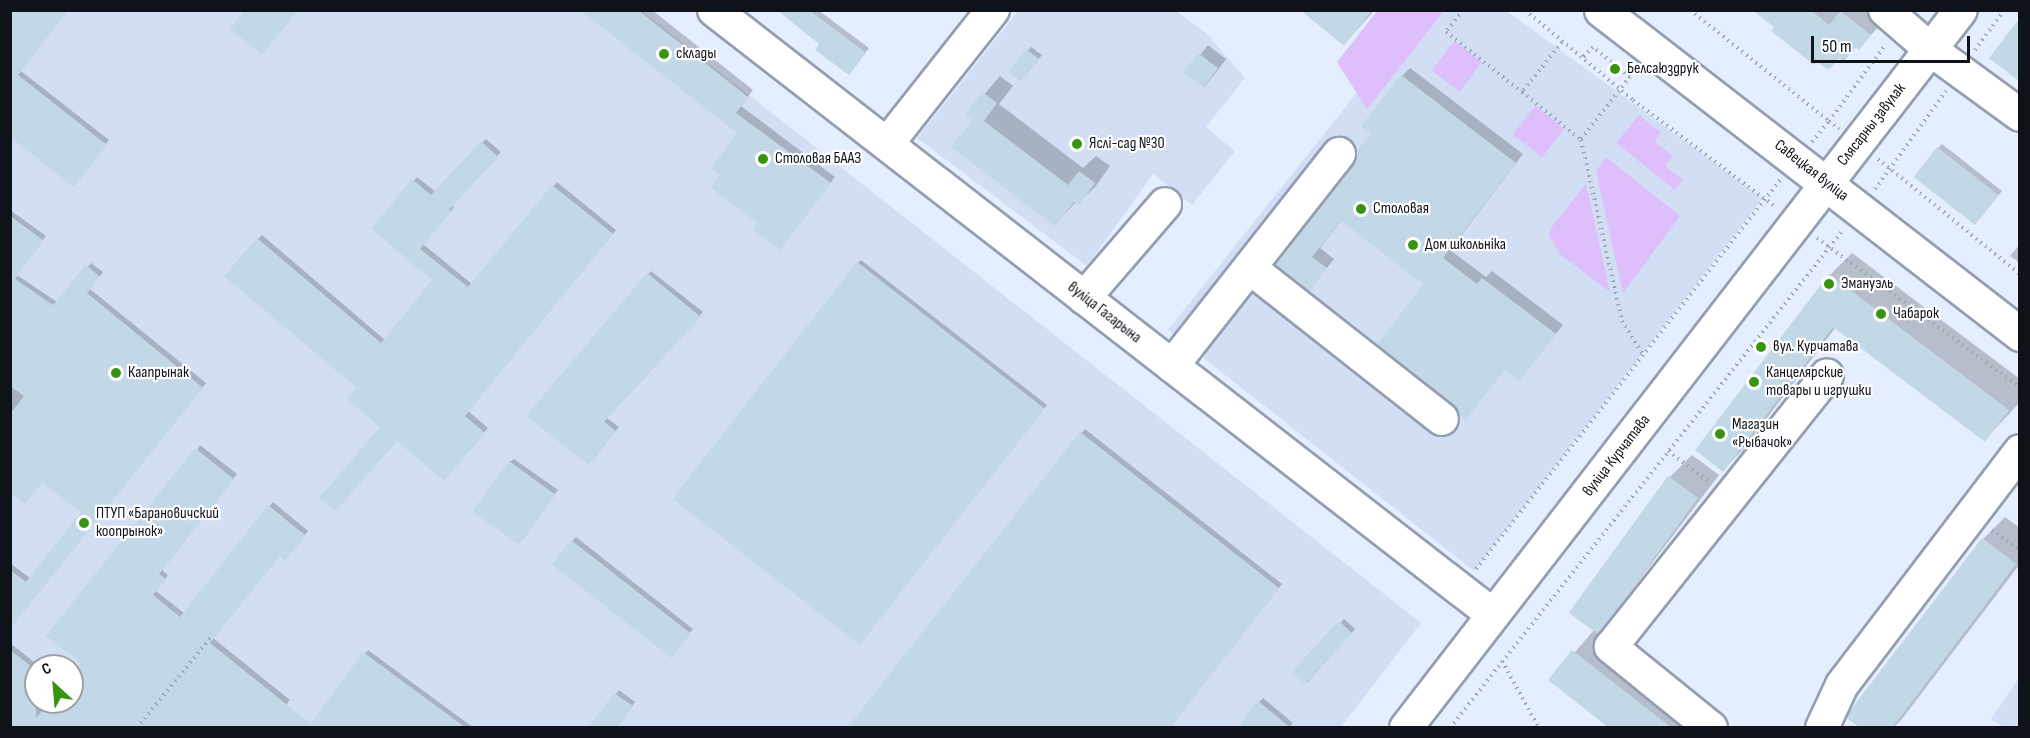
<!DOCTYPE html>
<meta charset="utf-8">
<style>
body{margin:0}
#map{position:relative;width:2030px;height:738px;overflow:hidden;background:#e4eefe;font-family:"Sofia Sans Condensed",sans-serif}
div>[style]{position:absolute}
.built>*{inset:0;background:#d2def3}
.green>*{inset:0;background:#dfbefc;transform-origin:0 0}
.shadow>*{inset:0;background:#0003;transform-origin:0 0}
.building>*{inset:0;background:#c3d8e6;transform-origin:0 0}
.path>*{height:4px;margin-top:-2px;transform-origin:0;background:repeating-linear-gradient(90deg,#9ea6b3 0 1.5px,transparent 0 6px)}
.roads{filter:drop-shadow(2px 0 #939eb1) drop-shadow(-2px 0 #939eb1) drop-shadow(0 2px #939eb1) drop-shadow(0 -2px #939eb1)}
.minor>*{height:32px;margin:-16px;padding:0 16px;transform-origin:16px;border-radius:16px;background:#fff}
.major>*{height:33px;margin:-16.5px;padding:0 16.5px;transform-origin:16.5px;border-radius:16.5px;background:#fff}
.dots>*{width:16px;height:16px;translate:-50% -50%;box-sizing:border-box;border:3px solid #fff;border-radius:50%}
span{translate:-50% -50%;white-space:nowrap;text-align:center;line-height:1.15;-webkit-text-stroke:4.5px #fff;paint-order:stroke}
.poi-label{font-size:16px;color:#0e1219}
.left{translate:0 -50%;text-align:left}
.street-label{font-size:16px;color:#0e1219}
.frame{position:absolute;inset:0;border:12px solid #0e1219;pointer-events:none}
.north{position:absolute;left:24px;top:654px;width:60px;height:60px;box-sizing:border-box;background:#fff;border:2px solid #9fa0a3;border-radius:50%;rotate:334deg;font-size:16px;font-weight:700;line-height:24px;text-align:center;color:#0e1219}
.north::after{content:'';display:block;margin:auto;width:21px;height:27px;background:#379410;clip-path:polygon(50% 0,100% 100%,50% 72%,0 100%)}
.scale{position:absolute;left:1811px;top:36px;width:159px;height:27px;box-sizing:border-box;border:3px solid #0e1219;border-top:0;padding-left:8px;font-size:18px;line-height:21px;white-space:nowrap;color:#0e1219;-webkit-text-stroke:4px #fff;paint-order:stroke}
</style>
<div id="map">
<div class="built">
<div style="clip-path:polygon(evenodd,10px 11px,642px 11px,1421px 623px,1341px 727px,11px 727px,10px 11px,36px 666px,72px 666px,72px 702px,36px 702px,36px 666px)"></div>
<div style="clip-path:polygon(1018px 11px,1176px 11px,1206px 33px,1245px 78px,1206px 127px,1235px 151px,1192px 205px,1153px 174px,1087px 266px,917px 138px)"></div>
<div style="clip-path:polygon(1422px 11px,1507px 11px,1763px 198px,1474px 571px,1168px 330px)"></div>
<div style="clip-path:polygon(2019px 678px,2019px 727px,2003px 727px,1991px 719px)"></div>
</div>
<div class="green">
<div style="clip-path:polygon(1378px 10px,1444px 11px,1367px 109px,1337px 62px)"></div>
<div style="left:1454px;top:41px;width:35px;height:37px;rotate:37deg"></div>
<div style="left:1535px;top:106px;width:37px;height:36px;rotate:38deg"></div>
<div style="clip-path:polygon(1639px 115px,1661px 133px,1655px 142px,1673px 156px,1665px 166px,1683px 180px,1675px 190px,1616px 143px)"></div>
<div style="clip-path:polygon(1606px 157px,1680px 216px,1623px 293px,1596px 171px)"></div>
<div style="clip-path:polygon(1586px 184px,1610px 292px,1560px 254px,1549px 235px,1551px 228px)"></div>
</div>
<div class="shadow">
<div style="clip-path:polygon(583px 10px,652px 10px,753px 90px,741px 106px,835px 177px,780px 249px,761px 223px,739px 133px)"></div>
<div style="clip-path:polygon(779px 10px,818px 10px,869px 48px,853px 69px)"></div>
<div style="clip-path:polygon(1302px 10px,1375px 10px,1344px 44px)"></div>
<div style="clip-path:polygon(1755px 10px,1894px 10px,1859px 48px,1857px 46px,1844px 60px,1840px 57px,1829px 68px)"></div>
<div style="clip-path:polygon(10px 13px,21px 71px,109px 140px,77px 181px,10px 136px)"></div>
<div style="clip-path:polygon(2020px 22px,2020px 79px,1992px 57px)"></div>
<div style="left:1208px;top:45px;width:23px;height:35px;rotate:38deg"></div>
<div style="clip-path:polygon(1031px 47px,1042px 55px,1025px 76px,1028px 50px)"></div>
<div style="clip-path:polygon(1410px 68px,1523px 154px,1450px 250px,1486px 277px,1492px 271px,1563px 325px,1520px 379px,1506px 368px,1466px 418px,1425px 283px,1342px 220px,1320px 248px,1334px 259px,1309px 290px,1277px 264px,1355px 166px,1402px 76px)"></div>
<div style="clip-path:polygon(1000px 76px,1013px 86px,999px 104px,1083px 168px,1096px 156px,1110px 166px,1095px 187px,1078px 203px,1076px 202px,1055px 224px,968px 113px)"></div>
<div style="clip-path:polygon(486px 139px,501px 152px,452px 205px,454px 207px,423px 244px,472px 284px,557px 182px,616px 230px,468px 411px,488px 428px,448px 475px,382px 427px,359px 388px,226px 276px,262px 235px,385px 340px,435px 280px,373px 229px,417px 177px,436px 192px)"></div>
<div style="clip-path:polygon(1942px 144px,2002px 191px,1979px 219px,1938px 148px)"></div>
<div style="clip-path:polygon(10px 210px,46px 236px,17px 275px,57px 302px,91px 263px,103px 272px,90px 289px,206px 383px,10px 628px,10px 563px,30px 578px,83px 511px,42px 481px,10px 490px)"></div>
<div style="clip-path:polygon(2020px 244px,2020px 263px,2010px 256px)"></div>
<div style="clip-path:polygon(1852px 253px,2020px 379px,2020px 402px,1985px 440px,1836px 327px,1745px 447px,1723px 470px,1830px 275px)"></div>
<div style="clip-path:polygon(861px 260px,1047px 405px,863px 639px,858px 263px)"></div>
<div style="clip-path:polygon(651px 271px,703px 312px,607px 418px,619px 427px,593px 460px,528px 416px)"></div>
<div style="clip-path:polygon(1085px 429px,1282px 584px,1169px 728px,849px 728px)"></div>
<div style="clip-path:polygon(200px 445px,237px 474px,162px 570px,168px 575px,156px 591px,184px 613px,273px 502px,308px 531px,289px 555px,280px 555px,213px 638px,290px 700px,267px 728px,10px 728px,10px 643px,39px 666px,36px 666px,36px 702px,72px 702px,72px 676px,83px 663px)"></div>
<div style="clip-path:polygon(1692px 455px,1719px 475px,1617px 609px,1597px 630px,1722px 728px,1611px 728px,1551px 680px,1594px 630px,1670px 477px)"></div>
<div style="clip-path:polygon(514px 459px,558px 490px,523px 539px,510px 462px)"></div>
<div style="clip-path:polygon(2005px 517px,2020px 528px,2020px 564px,1902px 719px,1893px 728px,1862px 728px,1983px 539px)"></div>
<div style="clip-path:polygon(576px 537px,693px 629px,675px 652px,572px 541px)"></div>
<div style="left:1344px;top:619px;width:15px;height:72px;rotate:42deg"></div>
<div style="clip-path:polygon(368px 650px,474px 728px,310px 728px)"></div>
<div style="clip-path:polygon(619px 690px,635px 702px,616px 728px,592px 724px)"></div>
<div style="left:1263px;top:698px;width:39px;height:6px;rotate:40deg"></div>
</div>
<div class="building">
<div style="clip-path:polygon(10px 10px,69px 10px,18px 75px,107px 145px,74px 187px,10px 137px)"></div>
<div style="clip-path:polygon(245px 10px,298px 10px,262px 55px,230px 29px)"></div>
<div style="clip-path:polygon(580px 10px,638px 10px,748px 97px,736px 113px,831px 183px,780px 250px,753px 230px,758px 223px,711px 188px,720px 175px,711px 168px,737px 133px)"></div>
<div style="clip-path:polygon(777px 10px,809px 10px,866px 53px,849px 75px,815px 50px,819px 44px)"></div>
<div style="clip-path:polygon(1300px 10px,1372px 10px,1344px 46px)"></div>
<div style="clip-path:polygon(1752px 10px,1811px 10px,1829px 25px,1840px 11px,1871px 35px,1859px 50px,1855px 47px,1844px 62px,1839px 58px,1829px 70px,1817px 62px,1814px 65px,1771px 31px,1774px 27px)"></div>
<div style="clip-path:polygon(2019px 19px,2019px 81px,1989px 58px)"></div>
<div style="left:1026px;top:49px;width:16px;height:29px;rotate:38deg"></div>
<div style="left:1198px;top:53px;width:25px;height:24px;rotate:37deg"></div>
<div style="clip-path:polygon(1401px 75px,1516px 163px,1443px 258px,1477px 284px,1482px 278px,1556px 334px,1520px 381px,1505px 369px,1465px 421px,1453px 405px,1377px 345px,1423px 284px,1341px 221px,1312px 257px,1327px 268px,1309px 292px,1275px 265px,1353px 165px,1356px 152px,1371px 133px,1361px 126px)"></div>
<div style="clip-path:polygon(982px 92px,997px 103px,984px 121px,1068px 185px,1079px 171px,1095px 183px,1079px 205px,1074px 202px,1055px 226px,951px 147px,973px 119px,966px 114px)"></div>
<div style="clip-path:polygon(481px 141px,498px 157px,449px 210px,451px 212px,420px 249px,468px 287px,552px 185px,613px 234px,465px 416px,485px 433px,444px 481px,397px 441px,336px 511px,319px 498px,380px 427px,347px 399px,357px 388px,224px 276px,257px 238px,381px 343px,432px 280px,371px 229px,412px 179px,431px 195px)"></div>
<div style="left:1937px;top:147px;width:78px;height:38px;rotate:38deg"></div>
<div style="clip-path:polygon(10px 216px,43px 240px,15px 279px,53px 305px,86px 265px,100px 277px,87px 293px,203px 388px,10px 629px,10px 570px,26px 582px,81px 512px,42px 483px,25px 504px,10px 492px,10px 414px,24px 396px,10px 386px)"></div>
<div style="left:857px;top:262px;width:238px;height:300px;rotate:38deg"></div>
<div style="clip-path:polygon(647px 273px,701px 317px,604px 422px,616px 431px,589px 465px,526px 416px)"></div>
<div style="clip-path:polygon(1829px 274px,2009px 410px,1985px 442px,1833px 327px,1723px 472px,1695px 450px)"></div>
<div style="clip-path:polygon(1080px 432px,1279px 588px,1170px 728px,847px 728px)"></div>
<div style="clip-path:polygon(195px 448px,234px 479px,159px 574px,166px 579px,153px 595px,180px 617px,268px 505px,306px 536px,285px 561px,280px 556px,210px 643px,311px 724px,363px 652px,466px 728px,10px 728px,10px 650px,36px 670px,36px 718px,49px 702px,72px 702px,72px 674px,81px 663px,46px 636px)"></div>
<div style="left:509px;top:461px;width:57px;height:62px;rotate:36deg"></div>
<div style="left:1668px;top:476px;width:37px;height:169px;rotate:36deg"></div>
<div style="clip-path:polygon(1982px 538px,2016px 564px,1892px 728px,1860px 728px,1847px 718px,1849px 712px)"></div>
<div style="left:571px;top:540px;width:152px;height:31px;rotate:38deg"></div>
<div style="left:1339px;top:621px;width:18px;height:69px;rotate:43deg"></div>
<div style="clip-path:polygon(1572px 650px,1672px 728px,1609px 728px,1548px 680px)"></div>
<div style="clip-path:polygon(614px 693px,633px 706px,617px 728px,588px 728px)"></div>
<div style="clip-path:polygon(1258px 701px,1291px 728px,1237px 728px)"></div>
</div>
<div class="path">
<div style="left:1463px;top:10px;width:28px;rotate:128deg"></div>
<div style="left:1446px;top:32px;width:97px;rotate:38.3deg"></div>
<div style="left:1525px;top:10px;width:141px;rotate:39.8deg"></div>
<div style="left:1633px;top:100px;width:180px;rotate:36.9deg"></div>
<div style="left:1690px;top:10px;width:178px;rotate:38.6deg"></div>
<div style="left:1829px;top:121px;width:96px;rotate:-53.5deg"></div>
<div style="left:1562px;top:42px;width:64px;rotate:128.7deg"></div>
<div style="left:1522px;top:92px;width:76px;rotate:39.1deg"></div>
<div style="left:1581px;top:140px;width:186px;rotate:77.2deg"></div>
<div style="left:1622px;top:321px;width:39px;rotate:58deg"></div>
<div style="left:1975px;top:50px;width:49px;rotate:-54.1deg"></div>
<div style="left:1581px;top:139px;width:79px;rotate:-51.7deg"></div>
<div style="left:1630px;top:77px;width:48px;rotate:-141deg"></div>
<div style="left:1593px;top:47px;width:17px;rotate:135deg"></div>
<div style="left:1812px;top:142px;width:27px;rotate:-51deg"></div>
<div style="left:1829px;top:121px;width:13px;rotate:39deg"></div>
<div style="left:1878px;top:159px;width:183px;rotate:39deg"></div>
<div style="left:1875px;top:189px;width:121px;rotate:-54.1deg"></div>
<div style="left:1817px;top:238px;width:252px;rotate:36.3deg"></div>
<div style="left:1668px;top:451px;width:53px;rotate:37.3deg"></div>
<div style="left:1992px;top:530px;width:34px;rotate:36deg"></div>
<div style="left:1476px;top:569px;width:494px;rotate:-52deg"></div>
<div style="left:1502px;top:661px;width:77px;rotate:61.1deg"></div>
<div style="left:137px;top:728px;width:117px;rotate:-50.9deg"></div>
<div style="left:1450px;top:728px;width:636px;rotate:-51.71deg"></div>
</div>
<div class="roads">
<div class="minor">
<div style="left:714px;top:10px;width:986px;rotate:37.83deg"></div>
<div style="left:1885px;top:10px;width:61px;rotate:41deg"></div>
<div style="left:1931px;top:50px;width:110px;rotate:36.1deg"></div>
<div style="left:887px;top:144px;width:171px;rotate:-51.7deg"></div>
<div style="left:1250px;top:268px;width:244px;rotate:38.2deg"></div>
<div style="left:1084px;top:298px;width:124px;rotate:-49.2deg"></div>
<div style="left:1172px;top:366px;width:270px;rotate:-51.8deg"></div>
<div style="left:1406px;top:728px;width:907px;rotate:-52.3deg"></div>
<div style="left:1711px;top:728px;width:129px;rotate:-141deg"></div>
<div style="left:1611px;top:647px;width:347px;rotate:-51.5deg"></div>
<div style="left:1822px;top:728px;width:47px;rotate:-65.1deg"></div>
<div style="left:1842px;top:685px;width:294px;rotate:-52.7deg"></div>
</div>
<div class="major">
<div style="left:1601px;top:10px;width:530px;rotate:37.71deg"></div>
</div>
</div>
<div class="dots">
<div style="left:664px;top:54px;background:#379410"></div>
<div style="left:1615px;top:69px;background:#379410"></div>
<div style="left:1077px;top:144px;background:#379410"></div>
<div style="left:763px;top:159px;background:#379410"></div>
<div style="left:1361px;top:209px;background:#379410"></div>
<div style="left:1413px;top:245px;background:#379410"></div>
<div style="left:1829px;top:284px;background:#379410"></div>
<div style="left:1881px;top:314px;background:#379410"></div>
<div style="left:1761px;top:347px;background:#379410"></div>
<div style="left:116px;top:373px;background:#379410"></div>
<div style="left:1754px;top:382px;background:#379410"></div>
<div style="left:1720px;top:434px;background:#379410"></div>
<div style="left:84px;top:523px;background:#379410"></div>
</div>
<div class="poi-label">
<span class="left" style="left:676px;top:54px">склады</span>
<span class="left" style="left:1627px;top:69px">Белсаюздрук</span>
<span class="left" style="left:1089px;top:144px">Яслі-сад №30</span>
<span class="left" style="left:775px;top:159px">Столовая БААЗ</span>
<span class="left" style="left:1373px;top:209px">Столовая</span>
<span class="left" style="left:1425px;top:245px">Дом школьніка</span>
<span class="left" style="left:1841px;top:284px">Эмануэль</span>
<span class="left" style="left:1893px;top:314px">Чабарок</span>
<span class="left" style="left:1773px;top:347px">вул. Курчатава</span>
<span class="left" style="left:128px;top:373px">Каапрынак</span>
<span class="left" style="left:1766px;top:382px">Канцелярские<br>товары и игрушки</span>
<span class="left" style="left:1732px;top:434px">Магазин<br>«Рыбачок»</span>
<span class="left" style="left:96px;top:523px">ПТУП «Барановичский<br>коопрынок»</span>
</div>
<div class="street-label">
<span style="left:1872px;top:125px;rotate:-52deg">Слясарны завулак</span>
<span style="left:1811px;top:171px;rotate:38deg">Савецкая вуліца</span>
<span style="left:1104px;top:313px;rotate:38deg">вуліца Гагарына</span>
<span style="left:1617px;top:456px;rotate:-52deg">вуліца Курчатава</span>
</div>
<div class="frame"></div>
<div class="north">С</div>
<div class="scale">50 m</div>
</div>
